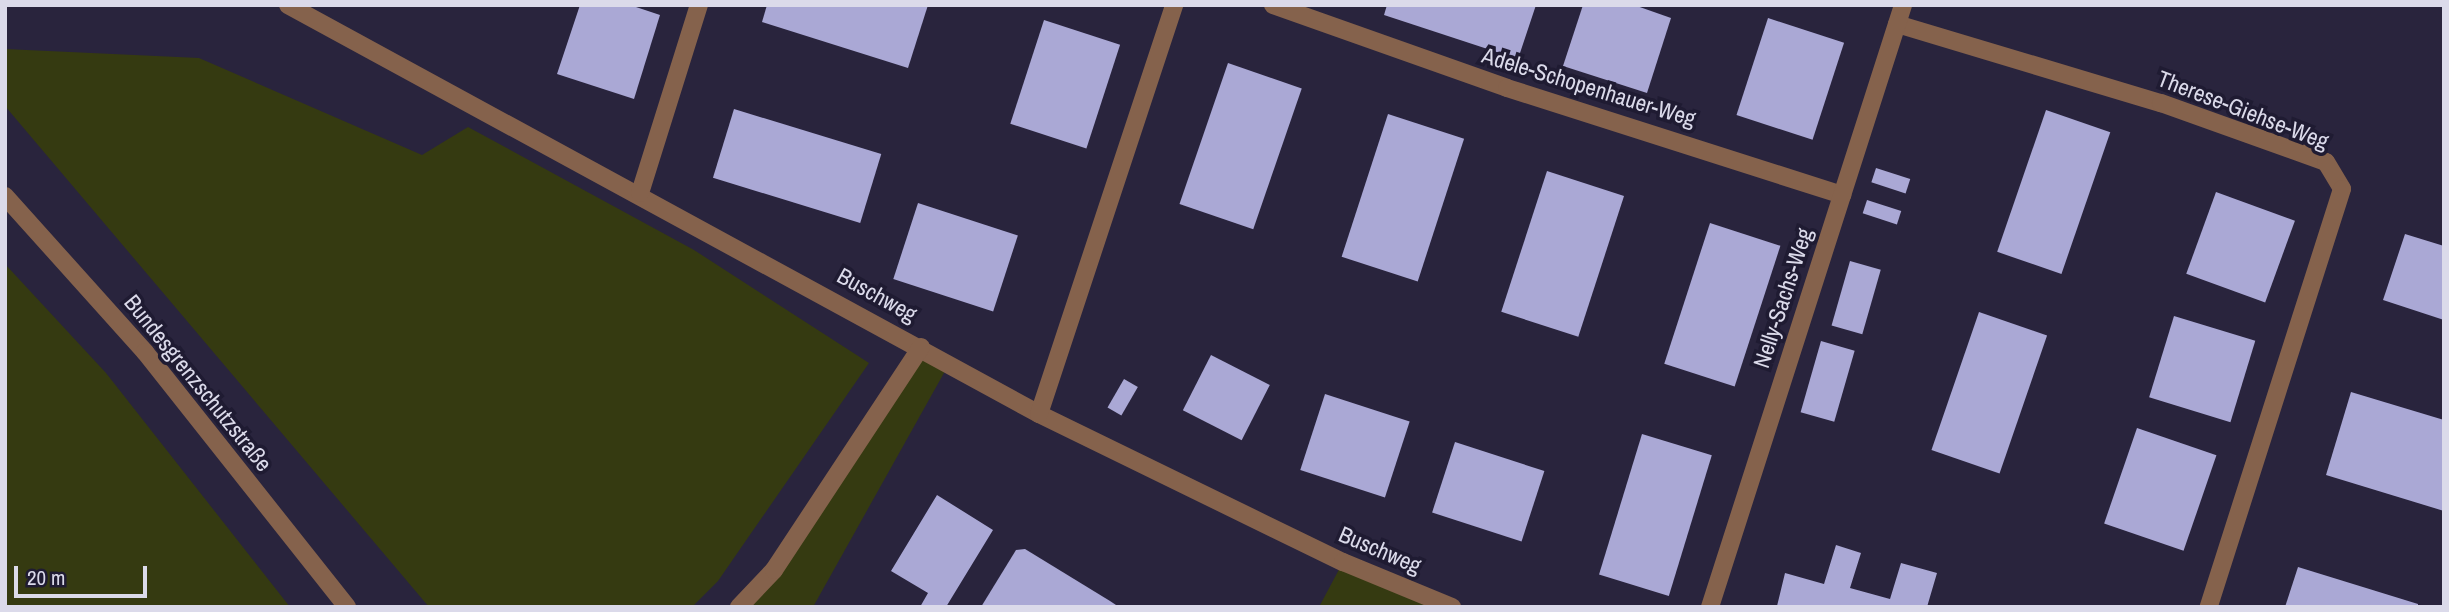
<!DOCTYPE html>
<meta charset="utf-8">
<style>
body{margin:0}
#map{position:relative;width:2449px;height:612px;overflow:hidden;background:#29243d;font-family:"Archivo Narrow",sans-serif}
div>[style]{position:absolute}
.green>*{inset:0;background:#353a11}
.building>*{inset:0;background:#aaa8d5;transform-origin:0 0}
.minor>*{height:18px;margin:-9px;padding:0 9px;transform-origin:9px;border-radius:9px;background:#85624c}
span{translate:-50% -50%;white-space:nowrap;text-align:center;line-height:1.15;-webkit-text-stroke:7px #1f1b32;paint-order:stroke}
.street-label{font-size:23px;color:#dbdaea}
.frame{position:absolute;inset:0;border:7px solid #dbdaea;pointer-events:none}
.scale{position:absolute;left:14px;top:566px;width:133px;height:32px;box-sizing:border-box;border:4px solid #dbdaea;border-top:0;padding-left:9px;font-size:21px;line-height:24px;white-space:nowrap;color:#dbdaea;-webkit-text-stroke:5px #1f1b32;paint-order:stroke}
</style>
<div id="map">
<div class="green">
<div style="clip-path:polygon(5px 49px,199px 58px,422px 155px,468px 127px,694px 250px,869px 363px,718px 581px,692px 607px,429px 607px,5px 106px)"></div>
<div style="clip-path:polygon(5px 264px,106px 373px,290px 607px,5px 607px)"></div>
<div style="clip-path:polygon(921px 347px,949px 364px,813px 607px,747px 607px)"></div>
<div style="clip-path:polygon(1343px 562px,1452px 607px,1319px 607px)"></div>
</div>
<div class="building">
<div style="clip-path:polygon(580px 5px,630px 5px,660px 15px,634px 99px,557px 74px)"></div>
<div style="clip-path:polygon(767px 5px,928px 5px,908px 68px,762px 22px)"></div>
<div style="clip-path:polygon(1387px 5px,1536px 5px,1518px 59px,1384px 15px)"></div>
<div style="clip-path:polygon(1583px 5px,1634px 5px,1671px 18px,1647px 93px,1563px 66px)"></div>
<div style="left:1768px;top:18px;width:80px;height:102px;rotate:18deg"></div>
<div style="left:1044px;top:20px;width:80px;height:109px;rotate:18deg"></div>
<div style="left:1228px;top:63px;width:78px;height:149px;rotate:19deg"></div>
<div style="left:734px;top:109px;width:154px;height:72px;rotate:17deg"></div>
<div style="left:2046px;top:110px;width:68px;height:150px;rotate:19deg"></div>
<div style="left:1388px;top:114px;width:80px;height:150px;rotate:18deg"></div>
<div style="left:1876px;top:168px;width:36px;height:15px;rotate:18deg"></div>
<div style="left:1547px;top:171px;width:81px;height:148px;rotate:18deg"></div>
<div style="left:2216px;top:192px;width:84px;height:87px;rotate:20deg"></div>
<div style="left:1867px;top:200px;width:36px;height:14px;rotate:18deg"></div>
<div style="left:918px;top:203px;width:105px;height:80px;rotate:18deg"></div>
<div style="left:1710px;top:223px;width:74px;height:148px;rotate:18deg"></div>
<div style="clip-path:polygon(2405px 234px,2444px 246px,2444px 320px,2383px 300px)"></div>
<div style="left:1850px;top:261px;width:32px;height:67px;rotate:16deg"></div>
<div style="left:1979px;top:312px;width:72px;height:146px;rotate:19deg"></div>
<div style="left:2174px;top:316px;width:85px;height:85px;rotate:17deg"></div>
<div style="left:1821px;top:341px;width:35px;height:74px;rotate:16deg"></div>
<div style="left:1211px;top:355px;width:66px;height:62px;rotate:27deg"></div>
<div style="left:1124px;top:379px;width:16px;height:33px;rotate:30deg"></div>
<div style="clip-path:polygon(2351px 392px,2444px 420px,2444px 511px,2326px 475px)"></div>
<div style="left:1325px;top:394px;width:89px;height:80px;rotate:18deg"></div>
<div style="left:2137px;top:428px;width:84px;height:101px;rotate:19deg"></div>
<div style="left:1642px;top:434px;width:73px;height:147px;rotate:17deg"></div>
<div style="left:1455px;top:442px;width:94px;height:74px;rotate:18deg"></div>
<div style="clip-path:polygon(937px 495px,993px 530px,946px 607px,920px 607px,928px 593px,891px 571px)"></div>
<div style="clip-path:polygon(1836px 545px,1861px 553px,1850px 588px,1890px 599px,1901px 563px,1937px 573px,1927px 607px,1777px 606px,1785px 573px,1824px 584px)"></div>
<div style="clip-path:polygon(1025px 549px,1110px 601px,1119px 607px,981px 607px,1016px 550px)"></div>
<div style="clip-path:polygon(2298px 567px,2418px 604px,2418px 607px,2285px 607px)"></div>
</div>
<div class="minor">
<div style="left:288px;top:5px;width:855px;rotate:28.57deg"></div>
<div style="left:1039px;top:414px;width:338px;rotate:26deg"></div>
<div style="left:1343px;top:562px;width:118px;rotate:22.4deg"></div>
<div style="left:1273px;top:5px;width:248px;rotate:19.5deg"></div>
<div style="left:1507px;top:88px;width:352px;rotate:17.7deg"></div>
<div style="left:1897px;top:24px;width:276px;rotate:16.7deg"></div>
<div style="left:2161px;top:103px;width:175px;rotate:19.7deg"></div>
<div style="left:2326px;top:162px;width:31px;rotate:59deg"></div>
<div style="left:2342px;top:189px;width:439px;rotate:107.7deg"></div>
<div style="left:640px;top:193px;width:197px;rotate:-72.6deg"></div>
<div style="left:5px;top:196px;width:210px;rotate:48.1deg"></div>
<div style="left:145px;top:352px;width:325px;rotate:51.6deg"></div>
<div style="left:1039px;top:414px;width:431px;rotate:-71.7deg"></div>
<div style="left:739px;top:607px;width:51px;rotate:-46.6deg"></div>
<div style="left:774px;top:570px;width:267px;rotate:-56.6deg"></div>
<div style="left:1710px;top:607px;width:632px;rotate:-72.22deg"></div>
</div>
<div class="street-label">
<span style="left:1589px;top:87px;rotate:17deg">Adele-Schopenhauer-Weg</span>
<span style="left:2243px;top:110px;rotate:21deg">Therese-Giehse-Weg</span>
<span style="left:877px;top:295px;rotate:29deg">Buschweg</span>
<span style="left:1783px;top:298px;rotate:-72deg">Nelly-Sachs-Weg</span>
<span style="left:198px;top:383px;rotate:51deg">Bundesgrenzschutzstraße</span>
<span style="left:1380px;top:550px;rotate:23deg">Buschweg</span>
</div>
<div class="frame"></div>
<div class="scale">20 m</div>
</div>
